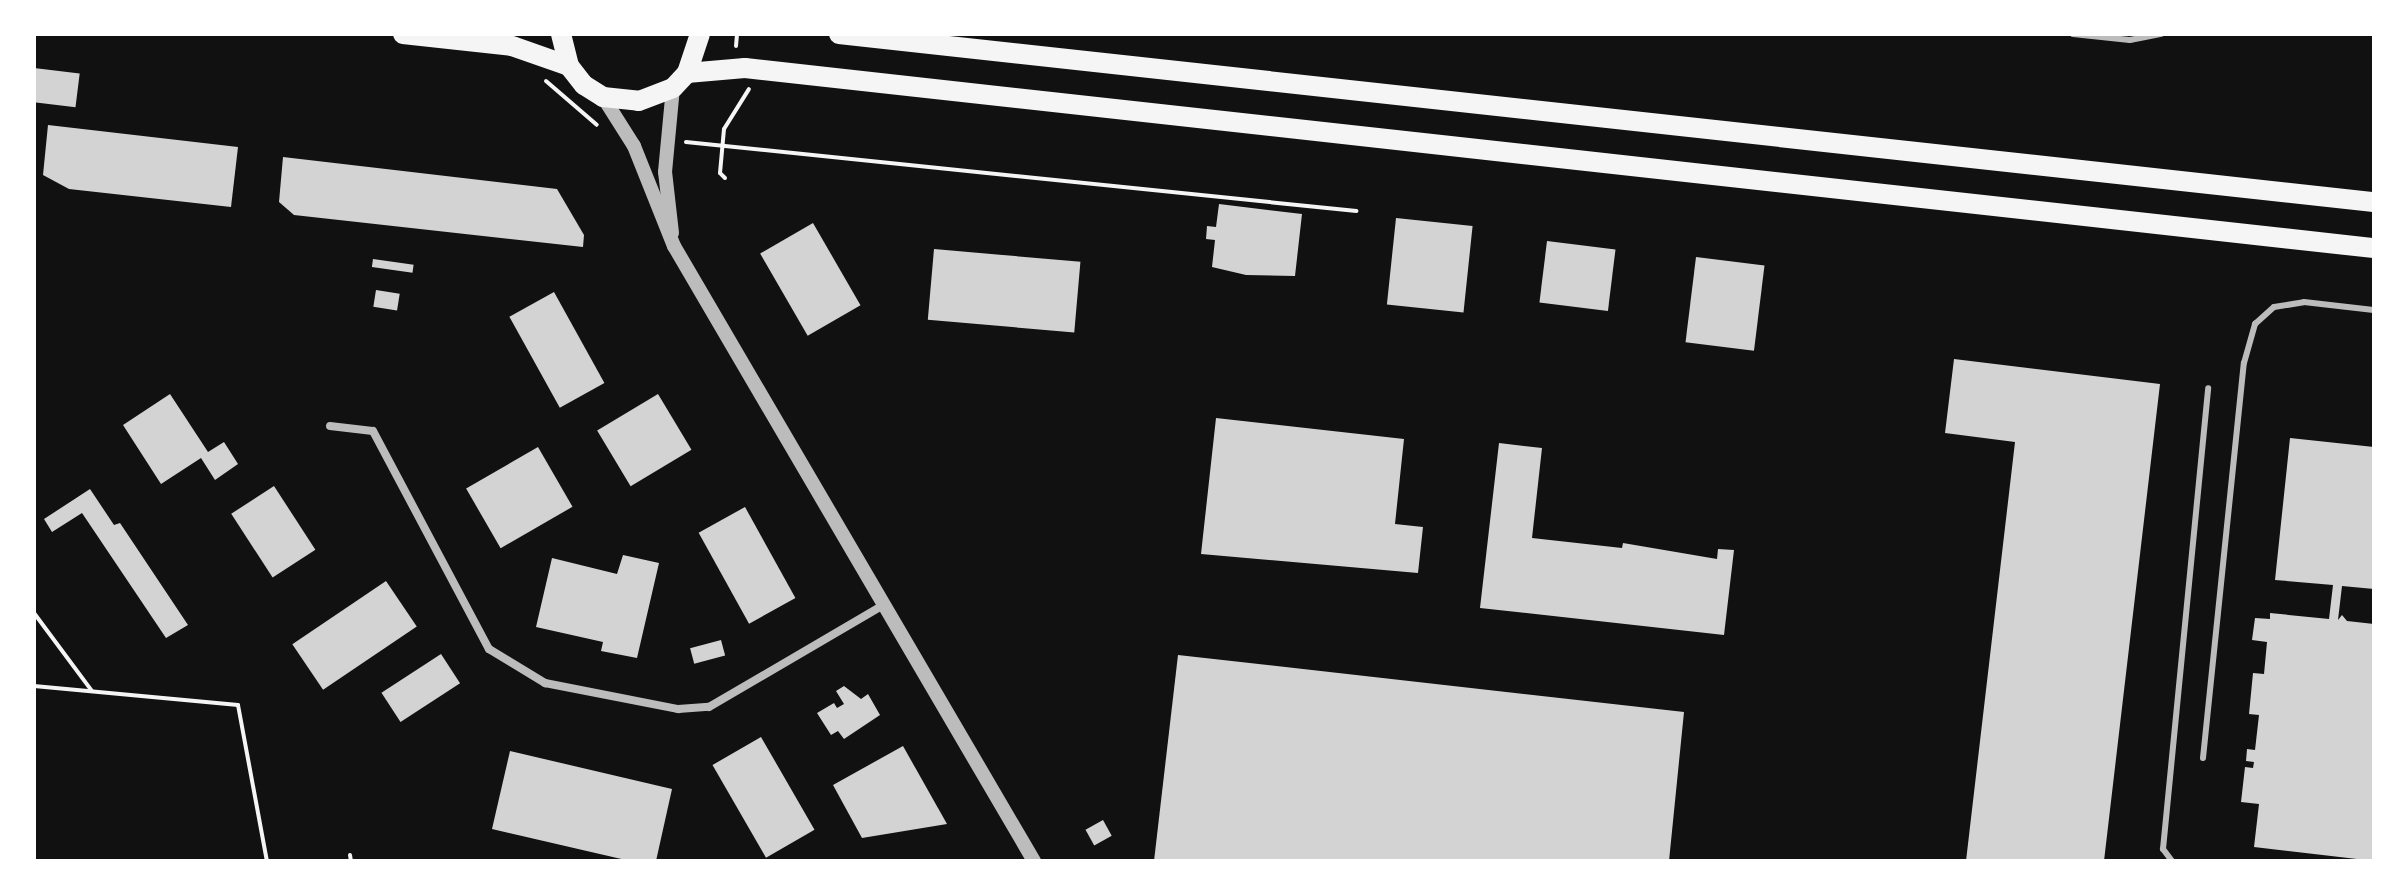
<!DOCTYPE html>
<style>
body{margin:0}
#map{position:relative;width:2408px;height:895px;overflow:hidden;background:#111;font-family:"Space Grotesk",sans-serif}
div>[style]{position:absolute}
.building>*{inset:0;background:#d3d3d3;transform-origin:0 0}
.path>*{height:4px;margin:-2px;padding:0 2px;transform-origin:2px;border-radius:2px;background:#f5f5f5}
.service>*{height:6px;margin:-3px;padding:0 3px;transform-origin:3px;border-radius:3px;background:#bcbcbc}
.minor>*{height:8px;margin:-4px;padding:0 4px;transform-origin:4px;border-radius:4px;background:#bcbcbc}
.tertiary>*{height:14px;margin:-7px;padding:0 7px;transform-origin:7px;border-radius:7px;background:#bcbcbc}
.primary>*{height:20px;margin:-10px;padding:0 10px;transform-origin:10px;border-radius:10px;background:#f5f5f5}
span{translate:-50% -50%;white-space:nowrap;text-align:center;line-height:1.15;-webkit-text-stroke:6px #fff;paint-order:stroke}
.frame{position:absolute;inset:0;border:36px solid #fff;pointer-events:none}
</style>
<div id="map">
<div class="building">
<div style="left:34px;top:68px;width:46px;height:34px;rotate:7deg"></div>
<div style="clip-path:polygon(48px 125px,238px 147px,231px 207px,69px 189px,43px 175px)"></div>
<div style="clip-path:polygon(283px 157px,557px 189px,584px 235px,583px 247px,294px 215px,279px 202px)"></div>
<div style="clip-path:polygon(1219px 204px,1302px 214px,1295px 276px,1246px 275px,1212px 267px,1215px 240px,1206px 239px,1207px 226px,1216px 227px)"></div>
<div style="left:1396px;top:218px;width:77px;height:87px;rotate:6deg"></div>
<div style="left:813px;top:223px;width:95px;height:61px;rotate:60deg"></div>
<div style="left:1547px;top:241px;width:69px;height:62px;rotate:7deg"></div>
<div style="left:934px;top:249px;width:147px;height:71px;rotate:5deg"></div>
<div style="left:1696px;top:257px;width:69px;height:86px;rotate:7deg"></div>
<div style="left:373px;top:259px;width:41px;height:8px;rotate:8deg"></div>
<div style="left:376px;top:290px;width:24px;height:17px;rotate:9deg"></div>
<div style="left:554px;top:292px;width:104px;height:51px;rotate:61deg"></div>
<div style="clip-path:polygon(1954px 359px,2160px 384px,2104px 861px,1966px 861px,2015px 442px,1945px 433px)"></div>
<div style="clip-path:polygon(170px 394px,208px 452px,224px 442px,238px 464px,215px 480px,201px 458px,161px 484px,123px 425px)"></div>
<div style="left:658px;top:394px;width:65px;height:71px;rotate:59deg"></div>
<div style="clip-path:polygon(1216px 418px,1404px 439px,1395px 524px,1423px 527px,1418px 573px,1201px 554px)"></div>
<div style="clip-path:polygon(2290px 438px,2374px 447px,2374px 589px,2342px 586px,2338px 620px,2342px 615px,2347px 621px,2374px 624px,2374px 861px,2254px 847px,2259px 804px,2241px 802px,2245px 767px,2253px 768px,2254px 762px,2246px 761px,2247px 749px,2255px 750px,2259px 715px,2249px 714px,2253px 673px,2264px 674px,2267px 642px,2252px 640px,2255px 618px,2270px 619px,2270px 613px,2329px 619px,2333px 585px,2275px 580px)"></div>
<div style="clip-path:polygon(1499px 443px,1542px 448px,1532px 538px,1622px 548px,1623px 543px,1717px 559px,1718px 549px,1734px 550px,1724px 635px,1480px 608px)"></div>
<div style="left:538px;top:447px;width:69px;height:83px;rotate:60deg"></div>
<div style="left:274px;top:486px;width:76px;height:51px;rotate:57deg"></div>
<div style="clip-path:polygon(90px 489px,114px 525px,120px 523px,188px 625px,166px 638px,82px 513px,52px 532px,44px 519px)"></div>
<div style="left:745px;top:507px;width:104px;height:53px;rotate:61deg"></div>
<div style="clip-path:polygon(623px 555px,659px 563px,637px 658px,601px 651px,603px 642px,536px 627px,552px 558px,617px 574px)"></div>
<div style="left:386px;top:581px;width:55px;height:113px;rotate:56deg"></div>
<div style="left:721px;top:640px;width:16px;height:32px;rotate:75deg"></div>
<div style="left:441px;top:654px;width:35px;height:71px;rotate:57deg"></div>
<div style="clip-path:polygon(1178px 655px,1684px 712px,1669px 861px,1154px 861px)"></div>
<div style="clip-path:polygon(844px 686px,861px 699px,868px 694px,880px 715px,844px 739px,838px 731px,831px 735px,817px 713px,834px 703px,837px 708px,844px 704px,836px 691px)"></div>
<div style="left:761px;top:737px;width:107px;height:56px;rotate:60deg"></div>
<div style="clip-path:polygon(903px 746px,947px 824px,862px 838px,833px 785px)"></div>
<div style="clip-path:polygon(510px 751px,672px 789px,656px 861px,630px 861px,492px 829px)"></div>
<div style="left:1103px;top:820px;width:18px;height:20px;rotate:61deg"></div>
</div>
<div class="path">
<div style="left:736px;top:46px;width:12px;rotate:-85deg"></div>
<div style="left:546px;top:81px;width:67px;rotate:40.8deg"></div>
<div style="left:686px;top:142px;width:674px;rotate:5.88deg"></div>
<div style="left:725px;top:178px;width:7px;rotate:-135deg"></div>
<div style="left:720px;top:173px;width:44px;rotate:-84.8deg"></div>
<div style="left:724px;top:129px;width:47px;rotate:-58deg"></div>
<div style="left:34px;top:613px;width:97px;rotate:53.4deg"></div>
<div style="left:34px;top:686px;width:205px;rotate:5.3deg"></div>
<div style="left:238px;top:705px;width:159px;rotate:79.5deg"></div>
<div style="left:350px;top:855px;width:6px;rotate:81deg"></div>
</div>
<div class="service">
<div style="left:2073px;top:34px;width:57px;rotate:6deg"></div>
<div style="left:2130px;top:40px;width:32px;rotate:-11deg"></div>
<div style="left:2203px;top:758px;width:397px;rotate:-84.1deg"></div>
<div style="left:2244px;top:363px;width:41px;rotate:-74.2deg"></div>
<div style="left:2255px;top:324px;width:25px;rotate:-42deg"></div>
<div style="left:2274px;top:307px;width:30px;rotate:-9deg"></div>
<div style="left:2304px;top:302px;width:70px;rotate:6.5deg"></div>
<div style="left:2172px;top:861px;width:15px;rotate:-127deg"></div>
<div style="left:2163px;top:849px;width:463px;rotate:-84.4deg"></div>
</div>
<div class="minor">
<div style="left:330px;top:426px;width:43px;rotate:6.6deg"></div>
<div style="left:373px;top:431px;width:247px;rotate:62deg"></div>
<div style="left:489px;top:649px;width:66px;rotate:31.3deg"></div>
<div style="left:545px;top:683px;width:136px;rotate:11.1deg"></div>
<div style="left:678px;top:709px;width:31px;rotate:-4deg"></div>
<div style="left:709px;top:707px;width:204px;rotate:-30.3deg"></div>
</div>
<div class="tertiary">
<div style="left:603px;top:97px;width:58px;rotate:57.7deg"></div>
<div style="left:634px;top:146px;width:108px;rotate:68.2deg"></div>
<div style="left:674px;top:246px;width:713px;rotate:59.66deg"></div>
<div style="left:672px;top:233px;width:61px;rotate:-96.5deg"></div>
<div style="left:665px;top:172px;width:84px;rotate:-84.6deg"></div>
</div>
<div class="primary">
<div style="left:403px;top:34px;width:110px;rotate:6.3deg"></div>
<div style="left:512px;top:46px;width:60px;rotate:19.3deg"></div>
<div style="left:561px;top:34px;width:33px;rotate:76deg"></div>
<div style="left:569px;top:66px;width:24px;rotate:52deg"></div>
<div style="left:584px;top:85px;width:22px;rotate:32deg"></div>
<div style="left:603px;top:97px;width:36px;rotate:6deg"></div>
<div style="left:639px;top:101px;width:36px;rotate:-21deg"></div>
<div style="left:673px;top:88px;width:21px;rotate:-47deg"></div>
<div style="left:687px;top:73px;width:41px;rotate:-71.6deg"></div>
<div style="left:839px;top:34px;width:1544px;rotate:6.25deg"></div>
<div style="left:687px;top:73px;width:58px;rotate:-4.9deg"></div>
<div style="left:745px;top:68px;width:1639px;rotate:6.31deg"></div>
</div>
<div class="frame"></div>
</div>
